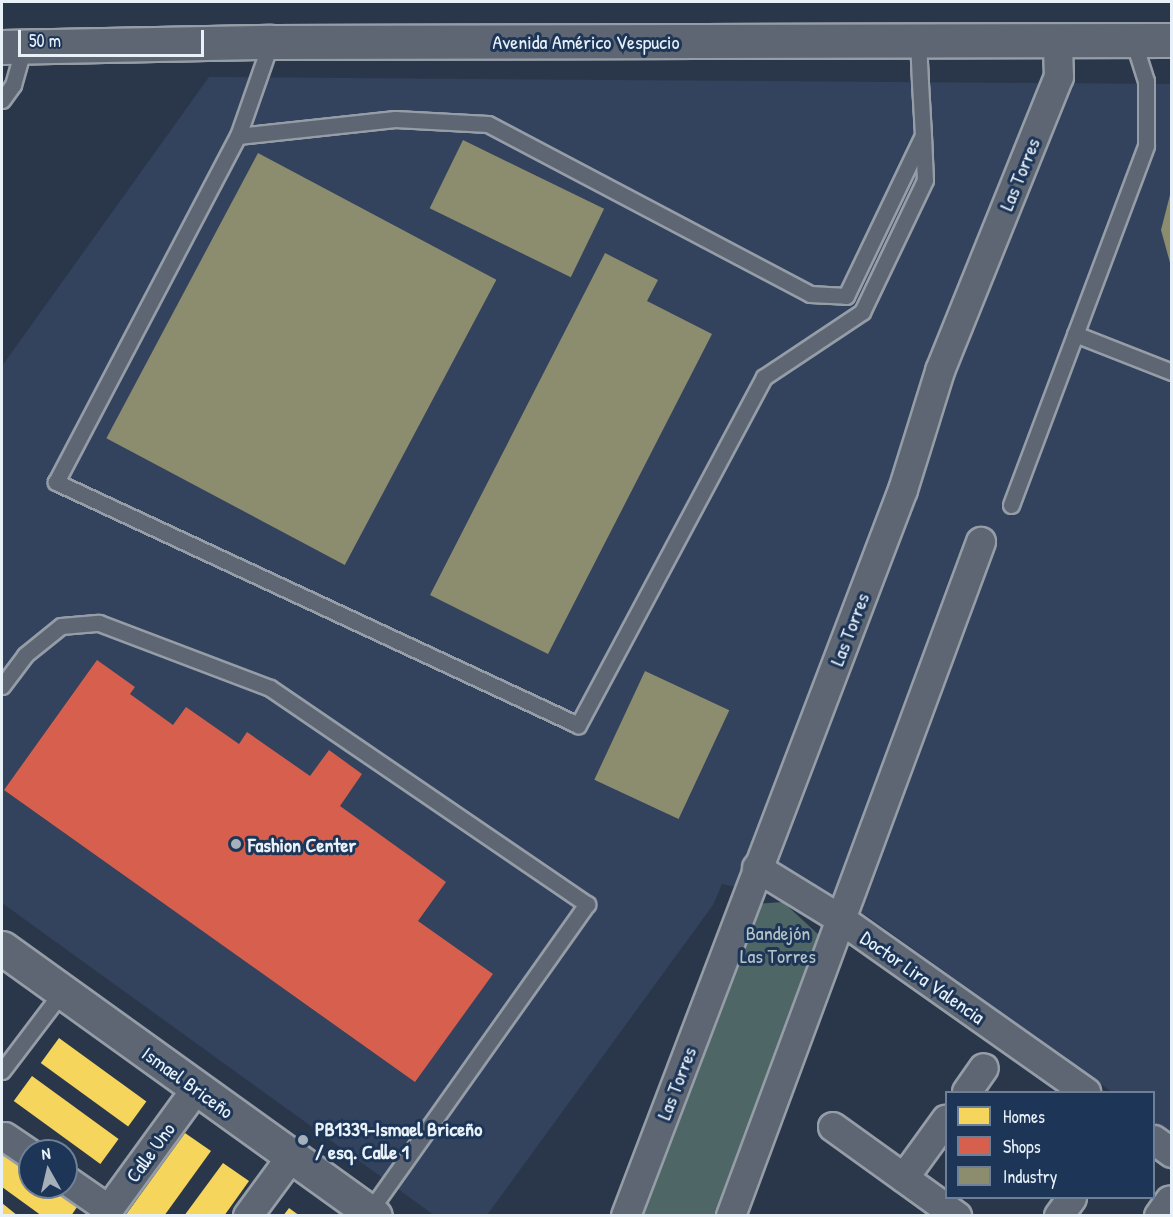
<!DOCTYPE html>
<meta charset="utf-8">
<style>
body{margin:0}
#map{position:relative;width:1173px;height:1217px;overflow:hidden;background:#2a374a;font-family:"Patrick Hand",sans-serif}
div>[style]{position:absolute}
.built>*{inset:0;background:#33425d}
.green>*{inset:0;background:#4f6666}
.homes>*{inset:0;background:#f6d55c;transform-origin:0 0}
.shops>*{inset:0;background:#d6604d}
.industry>*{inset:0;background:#8c8c6e;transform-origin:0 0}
.roads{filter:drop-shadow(2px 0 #959da7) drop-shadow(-2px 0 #959da7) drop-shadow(0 2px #959da7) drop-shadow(0 -2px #959da7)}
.service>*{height:15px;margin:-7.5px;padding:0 7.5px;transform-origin:7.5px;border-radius:7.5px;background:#5d6672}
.minor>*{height:28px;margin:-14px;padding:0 14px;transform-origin:14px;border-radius:14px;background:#5d6672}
.tertiary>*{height:33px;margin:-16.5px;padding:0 16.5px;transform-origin:16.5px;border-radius:16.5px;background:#5d6672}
.secondary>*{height:33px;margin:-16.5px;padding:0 16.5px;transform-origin:16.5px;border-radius:16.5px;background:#5d6672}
.dots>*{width:16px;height:16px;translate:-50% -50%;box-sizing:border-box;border:3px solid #1d3557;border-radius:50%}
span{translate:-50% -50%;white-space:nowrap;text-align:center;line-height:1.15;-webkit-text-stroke:6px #1d3557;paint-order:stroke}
.street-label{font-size:20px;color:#e8f1f8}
.poi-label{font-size:20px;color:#e8f1f8;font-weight:700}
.left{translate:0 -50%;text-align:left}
.park-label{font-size:20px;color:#b5c3c6}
.frame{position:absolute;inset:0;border:3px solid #e8f1f8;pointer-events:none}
.legend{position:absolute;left:945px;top:1091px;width:210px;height:108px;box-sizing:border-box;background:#1d3557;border:2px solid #6e8097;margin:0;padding:8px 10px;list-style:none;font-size:18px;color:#e8f1f8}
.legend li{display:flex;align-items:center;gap:12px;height:30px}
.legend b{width:30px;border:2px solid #6e8097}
.north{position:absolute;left:18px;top:1139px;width:60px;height:60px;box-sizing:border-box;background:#1d3557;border:2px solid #6e8097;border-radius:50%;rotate:352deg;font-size:16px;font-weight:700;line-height:24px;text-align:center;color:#e8f1f8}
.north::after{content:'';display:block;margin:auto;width:21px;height:27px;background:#a6b0bb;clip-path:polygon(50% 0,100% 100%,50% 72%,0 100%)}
.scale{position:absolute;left:18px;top:30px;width:186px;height:27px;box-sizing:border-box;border:3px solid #e8f1f8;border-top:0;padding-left:8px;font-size:18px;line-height:21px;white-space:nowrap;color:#e8f1f8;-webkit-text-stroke:4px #1d3557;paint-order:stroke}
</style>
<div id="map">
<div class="built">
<div style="clip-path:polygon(209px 77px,1171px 84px,1171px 1135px,1154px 1122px,1154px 1092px,1112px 1092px,866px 915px,722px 884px,713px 905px,487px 1215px,434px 1215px,2px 903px,2px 366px)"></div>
</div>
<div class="green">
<div style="clip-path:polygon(783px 902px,820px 936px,715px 1215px,641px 1216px,755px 904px)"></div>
</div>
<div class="homes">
<div style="left:59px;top:1038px;width:108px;height:31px;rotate:36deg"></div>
<div style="left:32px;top:1076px;width:107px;height:31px;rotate:36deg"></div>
<div style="clip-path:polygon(185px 1133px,211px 1151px,164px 1216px,125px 1216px)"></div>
<div style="clip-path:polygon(2px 1148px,30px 1169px,30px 1187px,56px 1187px,79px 1204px,71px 1216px,42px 1216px,2px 1187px)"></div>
<div style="clip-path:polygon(223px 1163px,249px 1181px,224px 1216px,184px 1216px)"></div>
<div style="clip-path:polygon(2px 1203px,18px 1216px,2px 1216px)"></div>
<div style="clip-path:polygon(289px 1208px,300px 1216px,283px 1216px)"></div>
</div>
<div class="shops">
<div style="clip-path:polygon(97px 660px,135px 687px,130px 694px,173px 725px,186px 707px,239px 744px,247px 732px,310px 776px,329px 750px,362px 774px,340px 806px,446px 882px,418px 921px,493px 974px,415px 1082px,4px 790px)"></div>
</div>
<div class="industry">
<div style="left:463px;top:140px;width:157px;height:76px;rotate:26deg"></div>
<div style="left:258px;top:153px;width:270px;height:323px;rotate:28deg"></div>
<div style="clip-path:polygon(1172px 187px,1172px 270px,1161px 230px)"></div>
<div style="clip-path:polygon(605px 253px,658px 280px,647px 301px,712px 334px,548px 654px,430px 595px)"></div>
<div style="left:645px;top:671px;width:93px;height:120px;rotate:25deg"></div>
</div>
<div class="roads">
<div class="service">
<div style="left:918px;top:40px;width:43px;rotate:87.3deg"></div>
<div style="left:920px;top:83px;width:52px;rotate:86.7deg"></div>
<div style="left:923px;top:135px;width:45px;rotate:87.5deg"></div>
<div style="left:925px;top:180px;width:146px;rotate:115.5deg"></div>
<div style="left:862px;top:312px;width:118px;rotate:146.4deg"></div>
<div style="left:764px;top:377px;width:395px;rotate:118.1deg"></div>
<div style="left:578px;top:725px;width:576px;rotate:-155.04deg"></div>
<div style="left:56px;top:482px;width:391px;rotate:-62.3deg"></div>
<div style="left:238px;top:136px;width:158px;rotate:-6.2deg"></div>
<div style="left:395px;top:119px;width:93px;rotate:3.1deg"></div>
<div style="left:488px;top:124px;width:364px;rotate:27.8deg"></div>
<div style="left:810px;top:294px;width:36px;rotate:3deg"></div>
<div style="left:846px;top:296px;width:178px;rotate:-64.4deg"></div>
<div style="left:2px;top:100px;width:19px;rotate:-54deg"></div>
<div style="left:13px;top:85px;width:41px;rotate:-74.2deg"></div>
<div style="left:238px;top:136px;width:100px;rotate:-70.7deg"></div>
<div style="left:1075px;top:334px;width:104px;rotate:21.4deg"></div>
<div style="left:1011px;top:505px;width:384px;rotate:-69.4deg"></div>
<div style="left:1146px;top:145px;width:64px;rotate:-90deg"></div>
<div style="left:1146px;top:81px;width:43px;rotate:-107.6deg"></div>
<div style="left:2px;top:686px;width:39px;rotate:-53deg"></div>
<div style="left:25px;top:655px;width:46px;rotate:-38.9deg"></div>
<div style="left:61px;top:626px;width:38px;rotate:-5deg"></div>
<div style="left:99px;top:623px;width:183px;rotate:20.8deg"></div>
<div style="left:270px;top:688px;width:384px;rotate:34.3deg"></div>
<div style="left:587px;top:904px;width:377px;rotate:125.3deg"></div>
<div style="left:2px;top:1071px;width:99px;rotate:-52.8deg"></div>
</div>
<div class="minor">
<div style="left:757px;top:868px;width:100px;rotate:31.5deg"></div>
<div style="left:842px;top:920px;width:299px;rotate:35.2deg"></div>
<div style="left:967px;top:1092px;width:29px;rotate:-55deg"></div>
<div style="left:833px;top:1127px;width:153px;rotate:35.7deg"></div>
<div style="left:5px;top:1137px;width:30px;rotate:34deg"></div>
<div style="left:1154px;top:1140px;width:22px;rotate:36deg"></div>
<div style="left:904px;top:1178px;width:72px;rotate:-54.1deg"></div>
<div style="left:66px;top:1180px;width:51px;rotate:34.6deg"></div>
<div style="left:104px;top:1216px;width:158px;rotate:-54deg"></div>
<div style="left:248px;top:1216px;width:74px;rotate:-53.7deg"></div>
<div style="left:626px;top:1216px;width:777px;rotate:-69.12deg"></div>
<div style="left:903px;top:490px;width:125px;rotate:-72.7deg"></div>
<div style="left:940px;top:371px;width:317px;rotate:-68deg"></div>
<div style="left:1059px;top:77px;width:37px;rotate:-92deg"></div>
<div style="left:731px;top:1216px;width:719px;rotate:-69.65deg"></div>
<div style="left:1059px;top:1216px;width:22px;rotate:-54deg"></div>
<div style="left:1159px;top:1216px;width:19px;rotate:-55deg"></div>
</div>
<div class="tertiary">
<div style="left:2px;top:948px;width:459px;rotate:35.7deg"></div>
</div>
<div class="secondary">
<div style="left:2px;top:47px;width:269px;rotate:-1.1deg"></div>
<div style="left:271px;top:42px;width:901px;rotate:-0.13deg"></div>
</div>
</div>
<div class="dots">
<div style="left:236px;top:844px;background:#a6b0bb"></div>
<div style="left:303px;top:1140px;background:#a6b0bb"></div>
</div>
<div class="street-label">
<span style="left:586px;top:41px">Avenida Américo Vespucio</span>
<span style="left:1019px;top:174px;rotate:-68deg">Las Torres</span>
<span style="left:849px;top:629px;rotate:-69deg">Las Torres</span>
<span style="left:923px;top:977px;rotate:35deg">Doctor Lira Valencia</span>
<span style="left:188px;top:1082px;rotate:36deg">Ismael Briceño</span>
<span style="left:676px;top:1083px;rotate:-69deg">Las Torres</span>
<span style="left:150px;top:1152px;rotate:-54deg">Calle Uno</span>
</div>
<div class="poi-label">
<span class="left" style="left:248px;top:844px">Fashion Center</span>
<span class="left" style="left:315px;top:1140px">PB1339-Ismael Briceño<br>/ esq. Calle 1</span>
</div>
<div class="park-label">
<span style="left:778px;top:944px">Bandejón<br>Las Torres</span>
</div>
<div class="frame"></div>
<ul class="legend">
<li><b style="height:16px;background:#f6d55c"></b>Homes</li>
<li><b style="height:16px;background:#d6604d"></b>Shops</li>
<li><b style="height:16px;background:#8c8c6e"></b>Industry</li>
</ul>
<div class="north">N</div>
<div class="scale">50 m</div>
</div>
